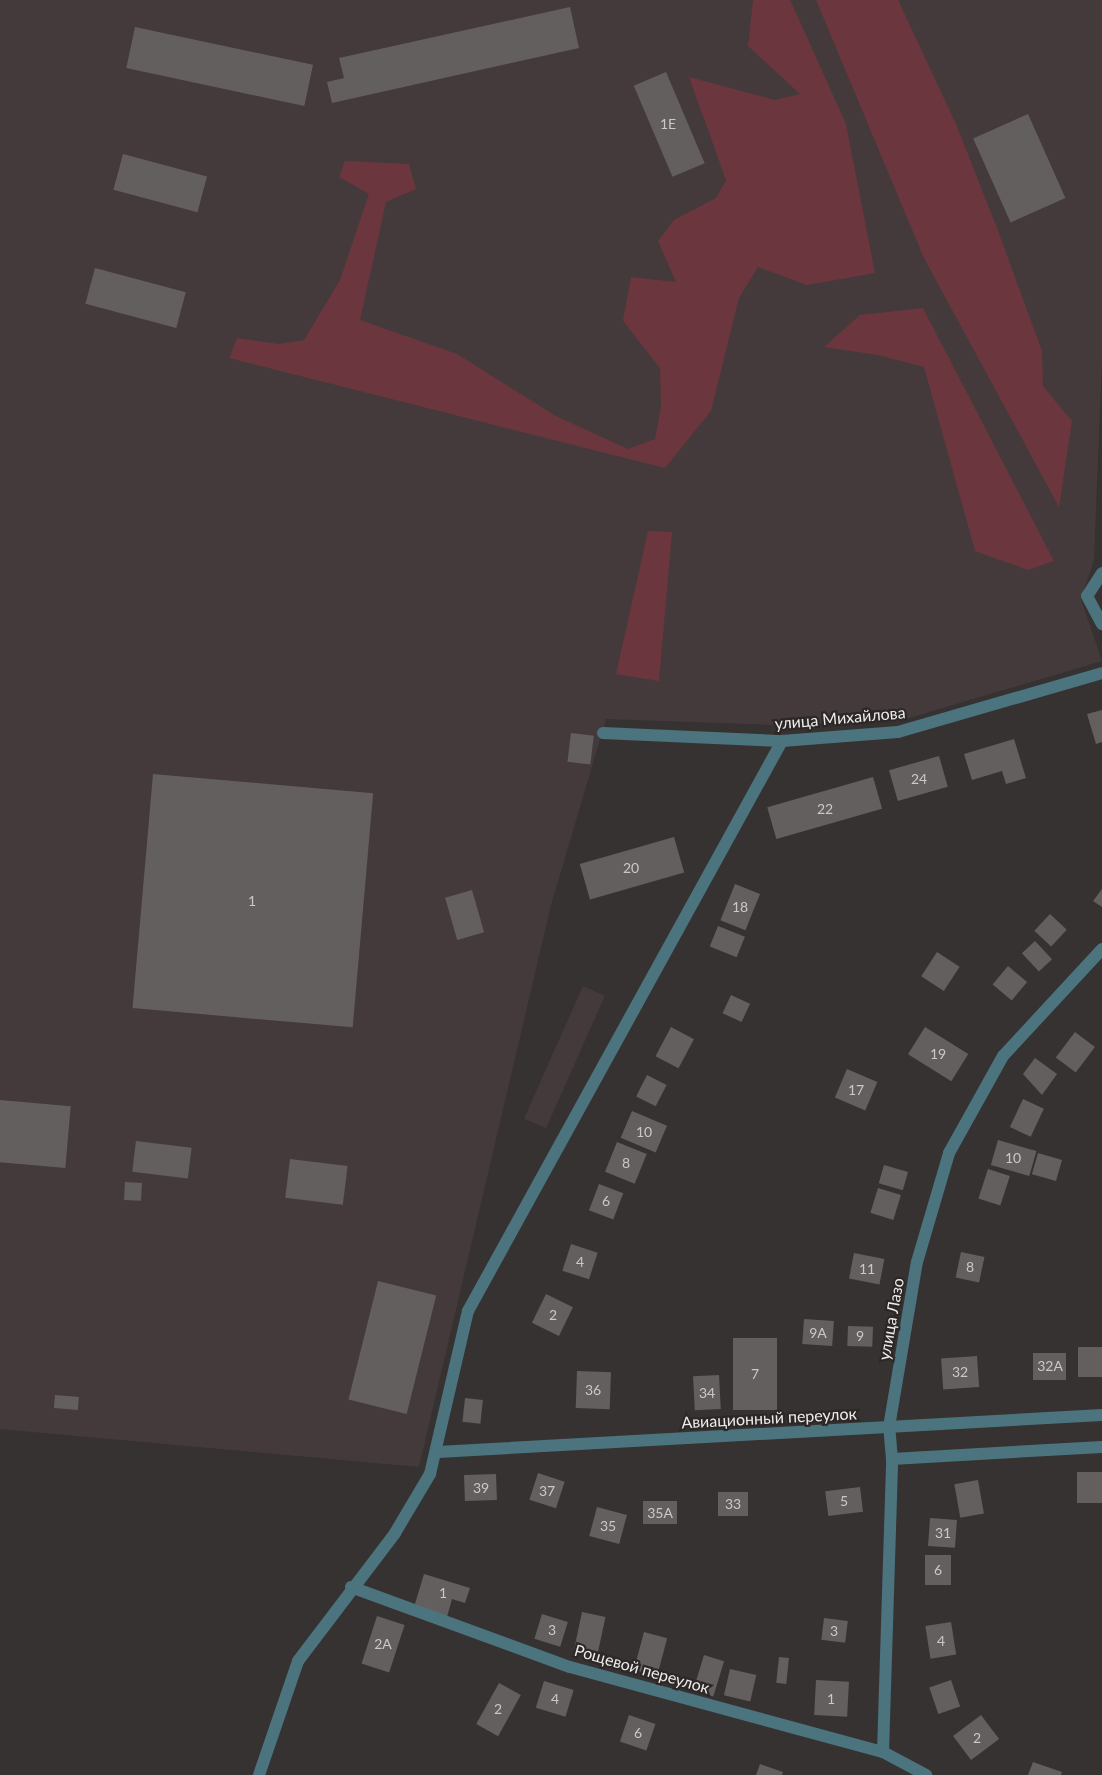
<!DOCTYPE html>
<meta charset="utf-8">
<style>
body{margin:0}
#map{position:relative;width:1102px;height:1775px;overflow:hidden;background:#363232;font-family:Lato,sans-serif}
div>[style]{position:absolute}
.built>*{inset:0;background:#443a3b;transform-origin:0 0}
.green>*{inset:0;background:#6b363d}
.building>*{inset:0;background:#645f5f;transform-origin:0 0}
.minor>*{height:12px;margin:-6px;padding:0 6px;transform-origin:6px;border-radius:6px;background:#4b747f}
span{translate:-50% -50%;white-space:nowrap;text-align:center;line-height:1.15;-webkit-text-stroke:4.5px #2c2828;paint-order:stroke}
.number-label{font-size:14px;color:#ccc8c8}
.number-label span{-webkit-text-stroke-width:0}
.street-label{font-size:16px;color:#eeebeb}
</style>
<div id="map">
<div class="built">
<div style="clip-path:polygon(0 0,1102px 0,1102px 359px,1094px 560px,1081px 599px,1102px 661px,899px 721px,780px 725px,606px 719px,551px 905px,419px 1467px,0 1429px)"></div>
<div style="left:583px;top:986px;width:24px;height:145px;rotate:24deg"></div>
</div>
<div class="green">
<div style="clip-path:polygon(753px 0,790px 0,797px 15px,846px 124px,875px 273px,807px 285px,758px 267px,739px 298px,711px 411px,665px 468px,229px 358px,237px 338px,279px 344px,304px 340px,340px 280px,369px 194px,339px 177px,345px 161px,409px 164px,416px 189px,386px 202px,360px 320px,457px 354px,556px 416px,628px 449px,655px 439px,661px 407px,660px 368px,623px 321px,631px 277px,676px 282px,658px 241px,674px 220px,716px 198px,726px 180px,689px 77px,775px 100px,800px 94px,748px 46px)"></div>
<div style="clip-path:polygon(816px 0,898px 0,956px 124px,997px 228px,1042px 351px,1043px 386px,1072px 421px,1059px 507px,924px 258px)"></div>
<div style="clip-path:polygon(923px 308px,1054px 561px,1028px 570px,975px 551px,924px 367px,878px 355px,824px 347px,860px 315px)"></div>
<div style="clip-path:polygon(648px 531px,672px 532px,659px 681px,616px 674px)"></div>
</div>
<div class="building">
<div style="clip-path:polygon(570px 7px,579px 48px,332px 103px,327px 82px,344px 78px,339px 58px)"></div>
<div style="left:135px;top:27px;width:182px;height:42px;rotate:12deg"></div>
<div style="left:666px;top:72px;width:99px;height:35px;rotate:67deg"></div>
<div style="left:1028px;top:114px;width:92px;height:60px;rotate:66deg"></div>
<div style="left:123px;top:154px;width:87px;height:37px;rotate:15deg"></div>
<div style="left:95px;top:268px;width:94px;height:37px;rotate:15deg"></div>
<div style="clip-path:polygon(1102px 710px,1102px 742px,1096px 744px,1087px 714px)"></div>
<div style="left:571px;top:733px;width:23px;height:29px;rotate:7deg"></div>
<div style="clip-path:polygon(1014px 739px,1026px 778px,1006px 784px,1002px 771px,972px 780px,964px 754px)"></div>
<div style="left:939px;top:756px;width:32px;height:52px;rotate:74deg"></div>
<div style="left:153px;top:774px;width:221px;height:235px;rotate:5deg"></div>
<div style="left:873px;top:777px;width:33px;height:110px;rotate:74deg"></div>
<div style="left:674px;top:837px;width:37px;height:98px;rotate:74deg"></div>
<div style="left:735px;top:884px;width:27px;height:39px;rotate:22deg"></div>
<div style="clip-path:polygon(1102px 889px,1102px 907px,1093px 901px)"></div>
<div style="left:472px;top:890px;width:44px;height:28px;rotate:74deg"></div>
<div style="left:1050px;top:914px;width:23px;height:23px;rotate:43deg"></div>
<div style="left:718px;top:926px;width:29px;height:22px;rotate:22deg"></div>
<div style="left:1035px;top:941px;width:25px;height:18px;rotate:47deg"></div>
<div style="left:937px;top:952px;width:27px;height:29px;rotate:33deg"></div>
<div style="left:1008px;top:966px;width:25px;height:24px;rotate:40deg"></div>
<div style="left:731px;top:995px;width:21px;height:20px;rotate:25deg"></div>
<div style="left:671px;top:1027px;width:26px;height:33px;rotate:28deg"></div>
<div style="left:925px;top:1027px;width:51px;height:32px;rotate:32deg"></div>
<div style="left:1075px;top:1032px;width:25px;height:32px;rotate:37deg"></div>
<div style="clip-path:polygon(1035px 1058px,1057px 1074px,1042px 1095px,1023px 1074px)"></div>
<div style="left:847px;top:1069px;width:33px;height:31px;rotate:23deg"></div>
<div style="left:647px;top:1075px;width:22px;height:24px;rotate:27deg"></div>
<div style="left:1023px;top:1099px;width:23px;height:31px;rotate:25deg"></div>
<div style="left:0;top:1100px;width:71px;height:62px;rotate:5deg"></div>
<div style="left:632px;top:1111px;width:38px;height:29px;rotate:23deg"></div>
<div style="left:998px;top:1140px;width:40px;height:26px;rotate:16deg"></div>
<div style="left:136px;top:1141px;width:56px;height:31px;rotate:7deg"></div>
<div style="left:617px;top:1142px;width:32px;height:32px;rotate:22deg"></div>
<div style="left:1038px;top:1153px;width:25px;height:22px;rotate:16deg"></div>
<div style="left:290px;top:1159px;width:58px;height:39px;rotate:7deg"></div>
<div style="left:884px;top:1165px;width:25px;height:19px;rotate:16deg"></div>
<div style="left:988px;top:1169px;width:23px;height:31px;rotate:18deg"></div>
<div style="left:125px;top:1182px;width:17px;height:18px;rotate:3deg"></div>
<div style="left:599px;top:1184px;width:26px;height:28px;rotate:21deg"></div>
<div style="left:878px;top:1188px;width:24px;height:26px;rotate:17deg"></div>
<div style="left:571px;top:1244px;width:28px;height:28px;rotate:18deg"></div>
<div style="left:961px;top:1252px;width:24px;height:26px;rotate:12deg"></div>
<div style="left:854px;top:1253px;width:31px;height:26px;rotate:11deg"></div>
<div style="left:378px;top:1281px;width:60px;height:122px;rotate:14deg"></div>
<div style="left:546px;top:1294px;width:30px;height:32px;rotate:26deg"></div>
<div style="left:804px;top:1319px;width:30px;height:25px;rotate:4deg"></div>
<div style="left:848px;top:1326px;width:25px;height:20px;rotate:2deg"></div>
<div style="left:733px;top:1338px;width:44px;height:72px"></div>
<div style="left:1102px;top:1347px;width:30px;height:24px;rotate:90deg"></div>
<div style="left:1033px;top:1353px;width:33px;height:27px"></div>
<div style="left:977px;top:1356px;width:31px;height:36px;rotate:86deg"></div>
<div style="left:577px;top:1371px;width:34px;height:37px;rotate:2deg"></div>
<div style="left:719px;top:1375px;width:34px;height:26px;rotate:87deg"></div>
<div style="left:55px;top:1395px;width:24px;height:13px;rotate:5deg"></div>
<div style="left:465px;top:1398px;width:18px;height:24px;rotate:6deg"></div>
<div style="left:1077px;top:1472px;width:25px;height:31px"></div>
<div style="left:538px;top:1473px;width:28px;height:28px;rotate:18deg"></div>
<div style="left:496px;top:1474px;width:26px;height:32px;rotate:88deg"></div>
<div style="left:978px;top:1480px;width:34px;height:24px;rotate:80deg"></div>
<div style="left:860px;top:1487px;width:25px;height:35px;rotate:83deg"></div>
<div style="left:718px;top:1492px;width:30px;height:24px"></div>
<div style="left:643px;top:1501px;width:34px;height:23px"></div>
<div style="left:597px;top:1507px;width:31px;height:30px;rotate:15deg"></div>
<div style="left:930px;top:1518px;width:27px;height:28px;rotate:4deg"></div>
<div style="left:925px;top:1555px;width:26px;height:30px"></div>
<div style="clip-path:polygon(424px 1574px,470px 1588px,465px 1603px,452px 1599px,447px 1617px,414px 1607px)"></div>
<div style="left:582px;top:1612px;width:24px;height:40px;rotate:12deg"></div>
<div style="left:542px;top:1614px;width:27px;height:26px;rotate:17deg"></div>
<div style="left:377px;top:1616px;width:29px;height:50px;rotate:18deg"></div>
<div style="left:824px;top:1618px;width:24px;height:22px;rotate:7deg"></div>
<div style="left:951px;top:1622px;width:33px;height:26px;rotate:81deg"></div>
<div style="left:644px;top:1632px;width:24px;height:39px;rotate:15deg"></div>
<div style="left:704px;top:1655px;width:21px;height:37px;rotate:17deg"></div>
<div style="left:779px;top:1657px;width:10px;height:26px;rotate:6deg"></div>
<div style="left:730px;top:1669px;width:27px;height:27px;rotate:13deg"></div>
<div style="left:816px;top:1680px;width:33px;height:35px;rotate:3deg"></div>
<div style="left:951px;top:1680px;width:28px;height:23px;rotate:71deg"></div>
<div style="left:544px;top:1681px;width:31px;height:28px;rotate:17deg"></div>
<div style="left:499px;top:1683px;width:25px;height:47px;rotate:29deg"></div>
<div style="left:629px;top:1715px;width:28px;height:28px;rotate:19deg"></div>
<div style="left:981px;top:1715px;width:30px;height:35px;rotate:53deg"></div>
<div style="clip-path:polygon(1033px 1762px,1062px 1772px,1061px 1775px,1028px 1775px)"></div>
<div style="clip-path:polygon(760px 1764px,783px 1772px,782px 1775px,756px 1775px)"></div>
</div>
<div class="minor">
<div style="left:1102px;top:573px;width:27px;rotate:123deg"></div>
<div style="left:1087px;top:596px;width:32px;rotate:62deg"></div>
<div style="left:603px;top:733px;width:179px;rotate:2.6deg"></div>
<div style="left:782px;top:741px;width:116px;rotate:-4.4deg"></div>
<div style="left:898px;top:732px;width:212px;rotate:-16.1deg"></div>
<div style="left:438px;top:1452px;width:665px;rotate:-3.19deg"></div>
<div style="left:892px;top:1459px;width:210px;rotate:-3.3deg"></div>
<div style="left:351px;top:1587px;width:233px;rotate:20.1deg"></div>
<div style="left:570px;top:1667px;width:324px;rotate:15.2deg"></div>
<div style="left:883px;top:1752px;width:49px;rotate:28.1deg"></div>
<div style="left:883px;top:1752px;width:293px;rotate:-88.2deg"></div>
<div style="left:892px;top:1459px;width:32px;rotate:-95deg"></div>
<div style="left:889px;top:1427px;width:167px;rotate:-80.4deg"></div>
<div style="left:917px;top:1262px;width:114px;rotate:-73.6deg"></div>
<div style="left:949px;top:1153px;width:111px;rotate:-60.9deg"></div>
<div style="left:1003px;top:1056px;width:146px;rotate:-47.2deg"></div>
<div style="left:259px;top:1775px;width:120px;rotate:-71.1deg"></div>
<div style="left:298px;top:1661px;width:161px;rotate:-52.8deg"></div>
<div style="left:395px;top:1533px;width:69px;rotate:-59.3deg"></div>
<div style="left:430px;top:1474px;width:167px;rotate:-76.9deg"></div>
<div style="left:468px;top:1311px;width:651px;rotate:-61.15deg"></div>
</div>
<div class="number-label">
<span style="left:668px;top:124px">1Е</span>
<span style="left:919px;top:779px">24</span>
<span style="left:825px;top:809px">22</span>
<span style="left:631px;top:868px">20</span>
<span style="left:252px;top:901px">1</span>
<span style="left:740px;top:907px">18</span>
<span style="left:938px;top:1054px">19</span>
<span style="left:856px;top:1090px">17</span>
<span style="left:644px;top:1132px">10</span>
<span style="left:1013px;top:1158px">10</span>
<span style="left:626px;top:1163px">8</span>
<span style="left:606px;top:1201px">6</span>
<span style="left:580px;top:1262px">4</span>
<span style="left:970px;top:1267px">8</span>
<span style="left:867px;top:1269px">11</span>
<span style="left:553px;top:1315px">2</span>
<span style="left:818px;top:1333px">9А</span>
<span style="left:860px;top:1336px">9</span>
<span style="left:1050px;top:1366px">32А</span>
<span style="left:960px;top:1372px">32</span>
<span style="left:755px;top:1374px">7</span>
<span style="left:593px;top:1390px">36</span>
<span style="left:707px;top:1393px">34</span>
<span style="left:481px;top:1488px">39</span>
<span style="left:547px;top:1491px">37</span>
<span style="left:844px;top:1501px">5</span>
<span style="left:733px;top:1504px">33</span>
<span style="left:660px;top:1513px">35А</span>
<span style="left:608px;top:1526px">35</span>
<span style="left:943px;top:1533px">31</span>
<span style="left:938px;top:1570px">6</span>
<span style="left:443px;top:1593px">1</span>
<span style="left:552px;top:1630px">3</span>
<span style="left:834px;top:1631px">3</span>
<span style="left:941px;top:1641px">4</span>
<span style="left:383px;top:1644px">2А</span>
<span style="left:555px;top:1699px">4</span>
<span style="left:831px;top:1699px">1</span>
<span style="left:498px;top:1709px">2</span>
<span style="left:638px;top:1733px">6</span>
<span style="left:977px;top:1738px">2</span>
</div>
<div class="street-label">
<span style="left:840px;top:718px;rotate:-5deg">улица Михайлова</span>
<span style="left:891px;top:1319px;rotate:-80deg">улица Лазо</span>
<span style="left:769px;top:1418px;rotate:-3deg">Авиационный переулок</span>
<span style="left:642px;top:1669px;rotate:16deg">Рощевой переулок</span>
</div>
</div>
